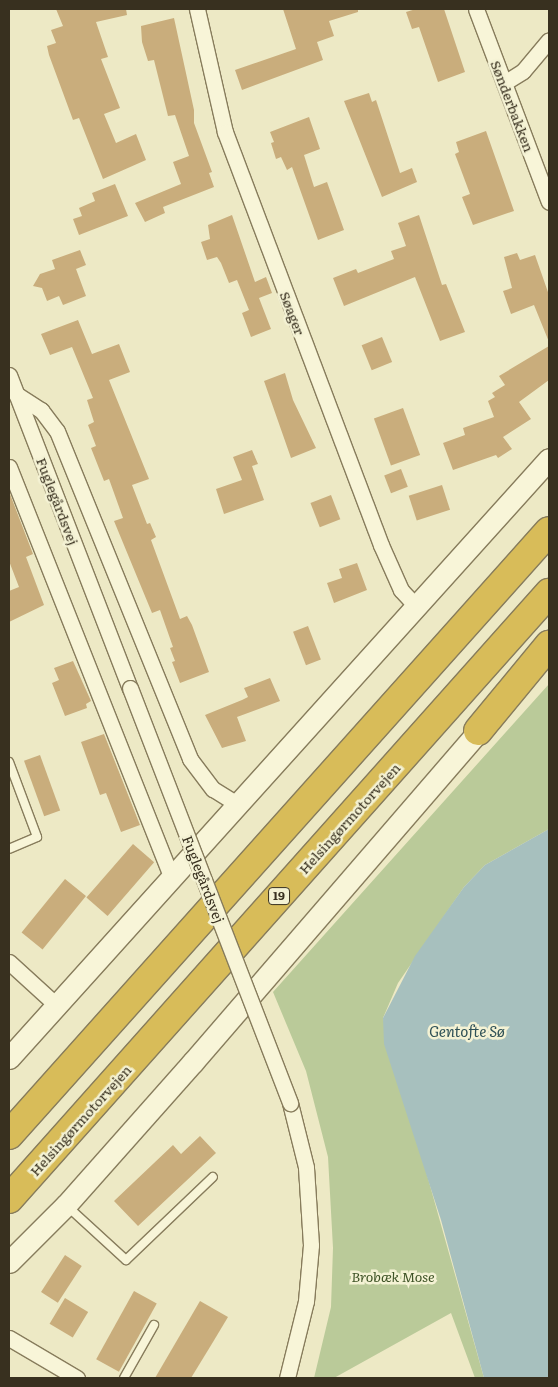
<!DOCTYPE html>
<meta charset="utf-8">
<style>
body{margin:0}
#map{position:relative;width:558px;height:1387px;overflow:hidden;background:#ede9c5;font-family:Literata,serif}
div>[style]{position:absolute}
.green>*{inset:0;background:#baca99}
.water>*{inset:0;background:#a7c0be}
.building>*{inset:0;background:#c9ad7c;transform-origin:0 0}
.roads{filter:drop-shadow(1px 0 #877c5c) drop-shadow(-1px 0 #877c5c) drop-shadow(0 1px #877c5c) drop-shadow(0 -1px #877c5c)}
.lane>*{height:8px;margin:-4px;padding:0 4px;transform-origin:4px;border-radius:4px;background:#f8f5d8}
.street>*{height:15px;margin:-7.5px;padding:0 7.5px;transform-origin:7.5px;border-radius:7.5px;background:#f8f5d8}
.secondary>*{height:21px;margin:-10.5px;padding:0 10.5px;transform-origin:10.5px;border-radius:10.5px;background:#f8f5d8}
.highway>*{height:28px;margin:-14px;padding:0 14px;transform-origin:14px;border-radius:14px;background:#d8bc59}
.bridges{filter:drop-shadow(1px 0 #877c5c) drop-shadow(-1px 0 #877c5c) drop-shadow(0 1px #877c5c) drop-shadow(0 -1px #877c5c)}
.street-bridge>*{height:15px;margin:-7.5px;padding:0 7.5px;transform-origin:7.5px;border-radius:7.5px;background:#f8f5d8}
span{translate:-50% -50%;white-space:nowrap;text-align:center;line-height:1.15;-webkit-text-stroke:5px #f4f2d4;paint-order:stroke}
.shield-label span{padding:1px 4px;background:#f4f2d4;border:1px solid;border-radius:4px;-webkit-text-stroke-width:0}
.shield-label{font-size:12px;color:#38301f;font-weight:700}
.street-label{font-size:14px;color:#38301f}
.park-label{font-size:14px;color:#3e5326;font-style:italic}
.water-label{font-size:15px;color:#2f5157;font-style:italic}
.frame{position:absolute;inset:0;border:10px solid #38301f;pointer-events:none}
</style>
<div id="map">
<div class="green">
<div style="clip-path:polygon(549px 684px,549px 829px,485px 865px,464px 887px,398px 983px,383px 1018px,484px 1378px,475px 1378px,451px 1313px,334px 1378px,314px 1378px,331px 1307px,333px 1248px,328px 1157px,306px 1071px,273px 992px)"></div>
</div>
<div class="water">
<div style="clip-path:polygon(549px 829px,549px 1378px,484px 1378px,441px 1220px,384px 1044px,383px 1018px,415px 956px,464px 887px,485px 865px)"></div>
</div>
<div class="building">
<div style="clip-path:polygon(56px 9px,126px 9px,127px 15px,96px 22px,108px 57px,101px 59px,120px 108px,104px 114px,116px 143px,136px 134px,146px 160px,103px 179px,79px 118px,73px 120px,49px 55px,47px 46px,56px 43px,51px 30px,63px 26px)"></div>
<div style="clip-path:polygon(283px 9px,358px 9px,358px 12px,329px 21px,334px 36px,317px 42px,323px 60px,242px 90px,235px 70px,296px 49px)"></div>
<div style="clip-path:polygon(416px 9px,444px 9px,465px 72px,438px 82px,419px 27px,412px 29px,406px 12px)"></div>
<div style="clip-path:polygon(174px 18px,194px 110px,194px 123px,212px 172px,209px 173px,214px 187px,163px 207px,165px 213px,145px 222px,135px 203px,181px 184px,173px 162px,189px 156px,175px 115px,168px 116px,154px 60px,148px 61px,142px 42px,141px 26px)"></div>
<div style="clip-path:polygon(369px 93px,372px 102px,376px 100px,400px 173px,412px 168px,417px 182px,382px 197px,344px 101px)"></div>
<div style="clip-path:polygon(309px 117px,320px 149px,304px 155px,314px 187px,327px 182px,344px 230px,318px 240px,292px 167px,287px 170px,281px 157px,276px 159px,271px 143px,274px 142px,270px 132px)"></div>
<div style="clip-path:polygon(486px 131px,514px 211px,473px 225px,462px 197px,470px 194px,455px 154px,459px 152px,456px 142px)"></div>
<div style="clip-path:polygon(115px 184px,128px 216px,79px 235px,73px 219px,82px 216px,79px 208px,95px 201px,92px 193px)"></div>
<div style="clip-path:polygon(232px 215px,255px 282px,266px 277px,272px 293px,259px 298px,271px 329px,251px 337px,242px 313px,249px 310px,237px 280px,229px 283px,221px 263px,217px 257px,207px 260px,201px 242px,210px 239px,208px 225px)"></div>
<div style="clip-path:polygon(419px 215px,442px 285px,446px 284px,465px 332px,440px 341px,415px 277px,344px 306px,333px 278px,356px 269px,358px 273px,394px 259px,391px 251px,406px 246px,398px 223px)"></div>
<div style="clip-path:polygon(80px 250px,86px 265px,76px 269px,86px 296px,63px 305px,59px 296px,47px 301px,42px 288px,33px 286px,40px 274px,55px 269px,52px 260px)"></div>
<div style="clip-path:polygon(517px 253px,520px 260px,535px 255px,549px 295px,549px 342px,534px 305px,511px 314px,503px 291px,512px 288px,504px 257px)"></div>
<div style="clip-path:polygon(78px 320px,92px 354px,119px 344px,130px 372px,109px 380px,149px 479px,132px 485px,147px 524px,150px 523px,156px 537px,151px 540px,180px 619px,187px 616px,192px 625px,209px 672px,180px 683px,172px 662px,175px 661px,170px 648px,173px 647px,160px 610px,152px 613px,114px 521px,123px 518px,109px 479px,104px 481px,91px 448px,96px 446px,88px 425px,94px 422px,87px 400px,93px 398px,72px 347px,50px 355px,41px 334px)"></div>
<div style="left:382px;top:337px;width:27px;height:22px;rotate:68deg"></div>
<div style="clip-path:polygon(549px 346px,549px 380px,519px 402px,531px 419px,503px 437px,512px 449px,498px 458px,496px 455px,453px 470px,443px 443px,465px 435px,463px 428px,494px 417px,488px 401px,495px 397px,492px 393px,505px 385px,499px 376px)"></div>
<div style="clip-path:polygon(285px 373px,293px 400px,316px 448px,291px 458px,264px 381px)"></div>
<div style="left:403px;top:408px;width:50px;height:31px;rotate:70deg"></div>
<div style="clip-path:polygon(252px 450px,258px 464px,252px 466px,264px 500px,224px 514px,216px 489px,242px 480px,233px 457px)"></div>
<div style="left:401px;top:469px;width:19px;height:18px;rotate:69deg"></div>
<div style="left:442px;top:485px;width:26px;height:35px;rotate:72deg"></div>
<div style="clip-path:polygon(10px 494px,33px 554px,26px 557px,44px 605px,9px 622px,9px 591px,19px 587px,9px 561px)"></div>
<div style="left:331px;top:495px;width:26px;height:22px;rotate:69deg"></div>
<div style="clip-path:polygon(357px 563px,367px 590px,334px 603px,327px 583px,342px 578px,339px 569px)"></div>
<div style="left:308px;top:626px;width:36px;height:16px;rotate:69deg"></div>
<div style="clip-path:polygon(73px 661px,91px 701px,86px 704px,87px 708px,65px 716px,52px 683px,59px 680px,54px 668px)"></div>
<div style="clip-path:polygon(270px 678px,280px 701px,237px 717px,246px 741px,222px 748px,205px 715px,242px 700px,248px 697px,244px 688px)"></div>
<div style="clip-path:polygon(104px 734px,140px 825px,121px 832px,106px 793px,100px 795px,81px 742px)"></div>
<div style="left:40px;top:755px;width:59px;height:17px;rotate:70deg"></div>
<div style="left:133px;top:844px;width:28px;height:71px;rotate:41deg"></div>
<div style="left:65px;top:879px;width:27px;height:69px;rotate:39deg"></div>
<div style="clip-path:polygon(200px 1136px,216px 1153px,138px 1226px,114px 1201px,173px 1145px,181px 1154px)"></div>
<div style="left:65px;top:1255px;width:20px;height:44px;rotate:33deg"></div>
<div style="left:134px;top:1291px;width:26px;height:78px;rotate:29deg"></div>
<div style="left:65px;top:1298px;width:27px;height:30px;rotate:31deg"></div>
<div style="clip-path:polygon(200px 1301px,228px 1317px,213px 1342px,191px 1378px,155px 1378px)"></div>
</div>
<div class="roads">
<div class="lane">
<div style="left:9px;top:762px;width:80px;rotate:69.5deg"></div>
<div style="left:37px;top:837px;width:30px;rotate:157deg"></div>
<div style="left:67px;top:1206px;width:80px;rotate:42.5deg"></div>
<div style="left:126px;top:1260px;width:120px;rotate:-43.7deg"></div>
<div style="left:124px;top:1378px;width:61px;rotate:-60.5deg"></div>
</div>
<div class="street">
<div style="left:197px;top:9px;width:126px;rotate:77.2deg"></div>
<div style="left:225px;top:132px;width:441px;rotate:69.3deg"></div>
<div style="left:381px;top:545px;width:49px;rotate:66deg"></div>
<div style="left:401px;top:590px;width:23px;rotate:47deg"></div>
<div style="left:476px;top:9px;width:206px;rotate:69.3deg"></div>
<div style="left:504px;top:83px;width:22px;rotate:-32deg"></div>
<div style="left:523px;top:71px;width:40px;rotate:-50deg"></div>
<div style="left:9px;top:375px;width:336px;rotate:68.9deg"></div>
<div style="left:16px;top:394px;width:30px;rotate:33deg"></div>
<div style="left:41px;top:410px;width:26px;rotate:53deg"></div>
<div style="left:57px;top:431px;width:354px;rotate:67.9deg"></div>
<div style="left:190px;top:759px;width:38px;rotate:53deg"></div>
<div style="left:213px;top:789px;width:31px;rotate:32deg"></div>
<div style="left:9px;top:467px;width:441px;rotate:68.4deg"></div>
<div style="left:9px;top:962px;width:62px;rotate:42.4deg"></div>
<div style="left:9px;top:1338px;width:79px;rotate:30.5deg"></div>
<div style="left:287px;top:1378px;width:79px;rotate:-76.1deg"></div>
<div style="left:306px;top:1301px;width:56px;rotate:-84.9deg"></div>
<div style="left:311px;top:1245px;width:78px;rotate:-93.7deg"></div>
<div style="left:306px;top:1167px;width:66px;rotate:-104deg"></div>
</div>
<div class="secondary">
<div style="left:9px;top:1058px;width:806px;rotate:-47.97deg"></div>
<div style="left:9px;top:1262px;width:81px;rotate:-45deg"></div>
<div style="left:66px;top:1205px;width:191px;rotate:-48.4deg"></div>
<div style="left:193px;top:1062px;width:453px;rotate:-49.2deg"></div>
</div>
<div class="highway">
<div style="left:478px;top:731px;width:112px;rotate:-50.5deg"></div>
<div style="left:9px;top:1135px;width:810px;rotate:-48.2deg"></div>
<div style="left:9px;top:1199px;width:812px;rotate:-48.3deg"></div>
</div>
</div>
<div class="bridges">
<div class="street-bridge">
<div style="left:130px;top:688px;width:445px;rotate:68.9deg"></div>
</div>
</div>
<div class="shield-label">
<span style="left:279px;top:896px">19</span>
</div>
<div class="street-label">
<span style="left:513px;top:106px;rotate:69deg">Sønderbakken</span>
<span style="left:293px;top:313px;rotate:69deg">Søager</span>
<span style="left:58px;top:501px;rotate:69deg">Fuglegårdsvej</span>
<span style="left:349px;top:818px;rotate:-48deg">Helsingørmotorvejen</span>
<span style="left:204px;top:879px;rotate:69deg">Fuglegårdsvej</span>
<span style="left:80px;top:1120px;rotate:-48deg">Helsingørmotorvejen</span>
</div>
<div class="park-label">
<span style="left:393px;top:1276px">Brobæk Mose</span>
</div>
<div class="water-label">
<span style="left:467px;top:1031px">Gentofte Sø</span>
</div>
<div class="frame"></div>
</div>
